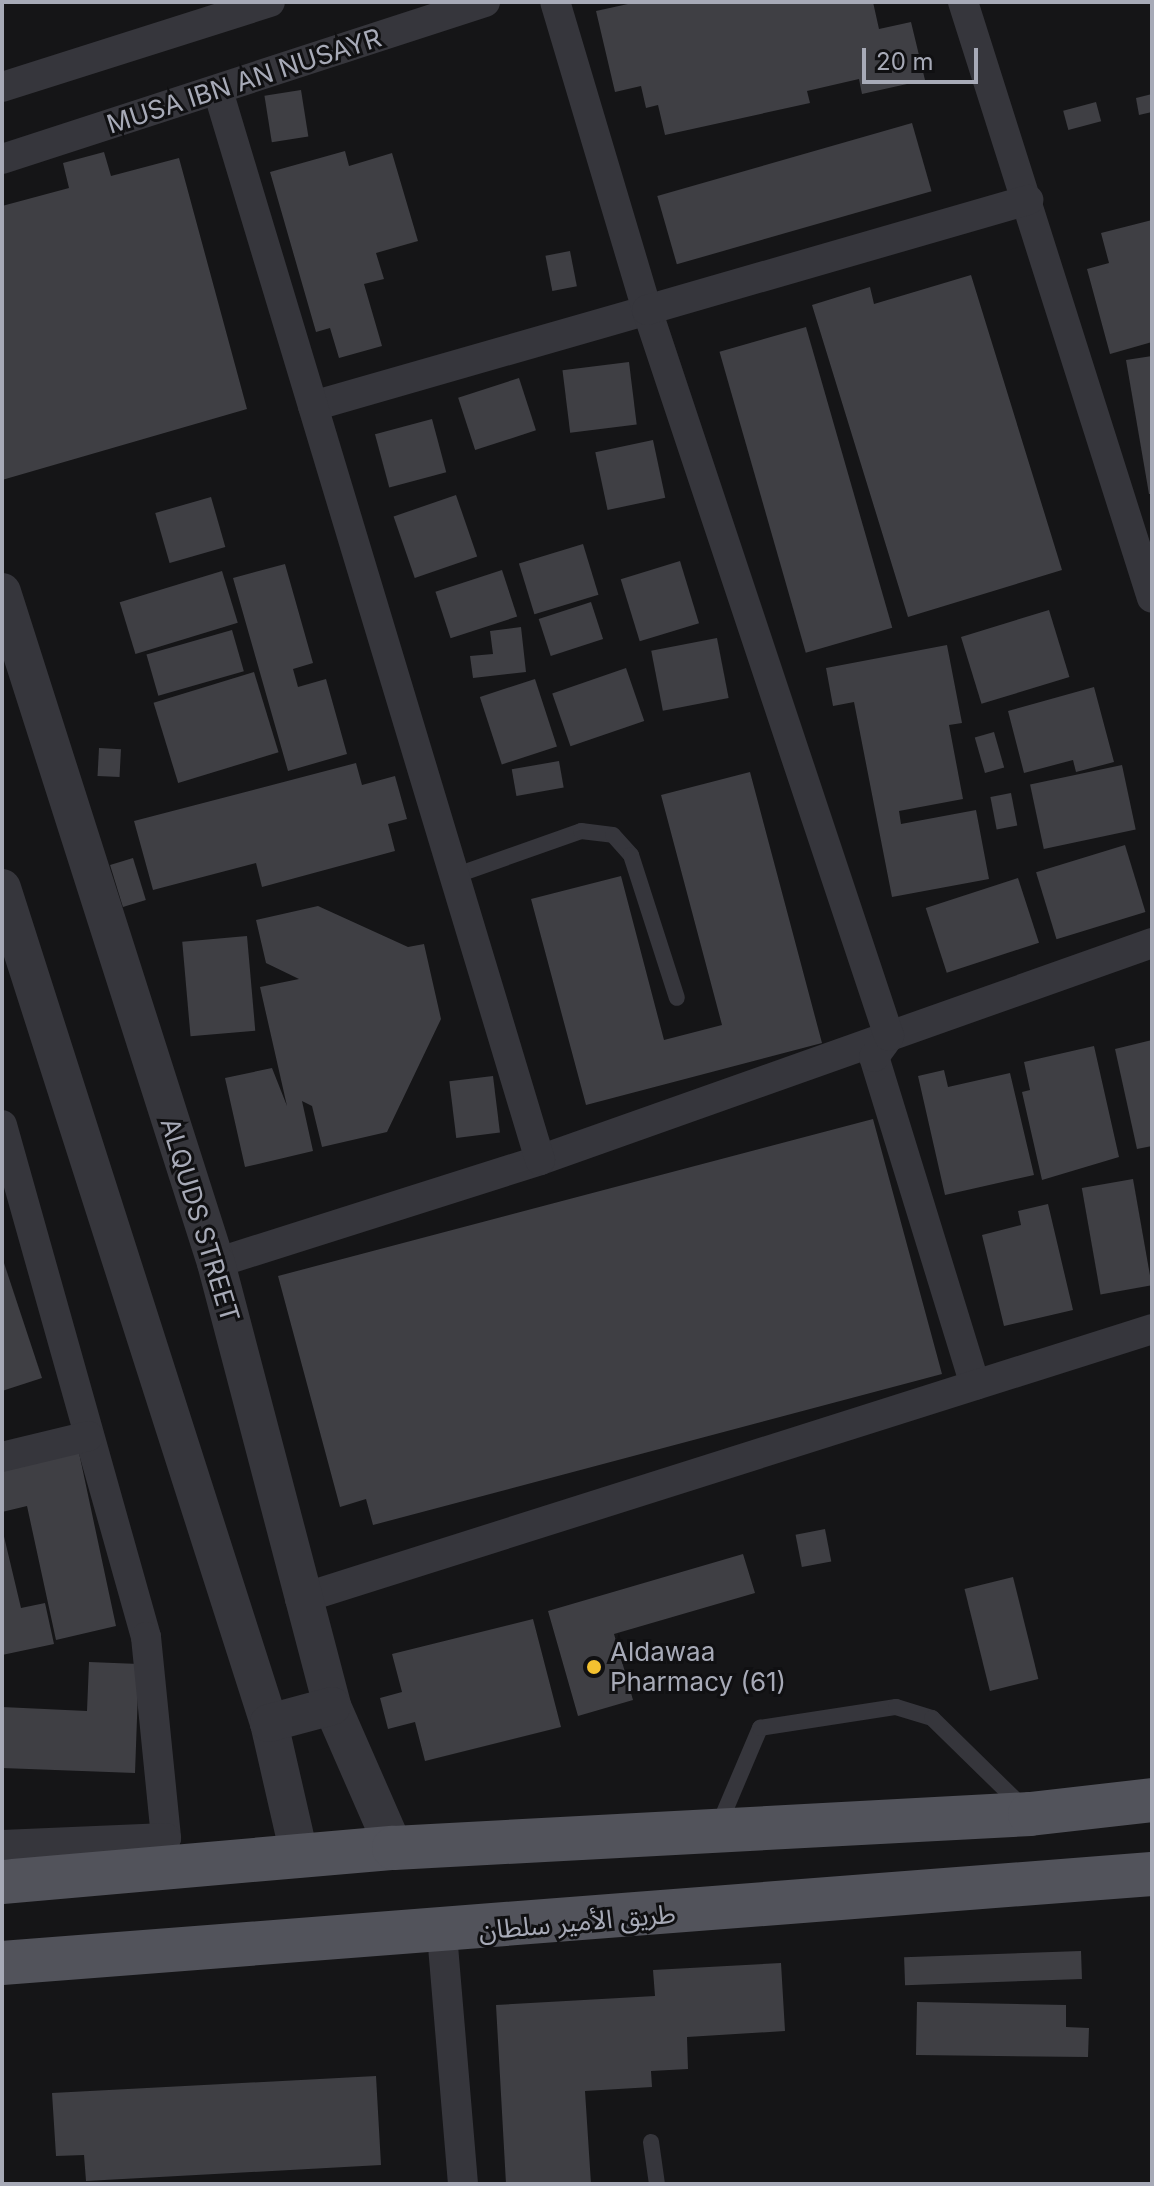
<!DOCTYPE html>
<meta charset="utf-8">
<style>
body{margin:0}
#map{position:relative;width:1154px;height:2186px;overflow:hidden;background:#151517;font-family:Inter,"Noto Sans Arabic",sans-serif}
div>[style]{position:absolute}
.building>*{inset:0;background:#3f3f44;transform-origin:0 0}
.service>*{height:16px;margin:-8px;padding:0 8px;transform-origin:8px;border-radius:8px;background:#36363c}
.minor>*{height:30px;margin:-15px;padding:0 15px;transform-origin:15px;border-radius:15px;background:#36363c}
.tertiary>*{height:38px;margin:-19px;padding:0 19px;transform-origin:19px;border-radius:19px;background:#36363c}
.primary>*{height:44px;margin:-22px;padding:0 22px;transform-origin:22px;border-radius:22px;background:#52535b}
.dots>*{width:22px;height:22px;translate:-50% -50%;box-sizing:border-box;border:4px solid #101012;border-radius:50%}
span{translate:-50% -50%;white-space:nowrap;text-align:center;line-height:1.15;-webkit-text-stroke:6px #101012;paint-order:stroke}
.street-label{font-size:26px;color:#a7aab7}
.poi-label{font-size:26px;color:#a7aab7}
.left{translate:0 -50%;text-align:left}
.frame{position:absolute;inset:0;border:4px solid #a7aab7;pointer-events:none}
.scale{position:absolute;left:862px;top:48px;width:116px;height:36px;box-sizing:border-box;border:4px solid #a7aab7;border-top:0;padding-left:10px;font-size:24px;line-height:28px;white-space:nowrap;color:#a7aab7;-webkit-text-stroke:6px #101012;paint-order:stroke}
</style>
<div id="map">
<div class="building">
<div style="clip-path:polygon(637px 2px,873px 2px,879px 29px,911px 22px,925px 80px,862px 94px,859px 79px,807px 91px,810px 103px,665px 135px,658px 105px,646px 108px,641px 86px,615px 92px,596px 11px)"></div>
<div style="left:301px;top:90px;width:47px;height:37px;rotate:81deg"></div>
<div style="clip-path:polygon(1152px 94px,1152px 112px,1139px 115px,1136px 98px)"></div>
<div style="left:1096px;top:102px;width:20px;height:34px;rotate:75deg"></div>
<div style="left:912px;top:123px;width:71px;height:265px;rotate:74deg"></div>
<div style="clip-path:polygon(345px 151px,349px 166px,392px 153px,418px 241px,376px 253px,384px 279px,364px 284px,382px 346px,339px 358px,330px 328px,316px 332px,270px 172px)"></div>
<div style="clip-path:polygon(104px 152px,111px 176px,179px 158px,247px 409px,2px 480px,2px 206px,69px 188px,63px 163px)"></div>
<div style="clip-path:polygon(1152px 220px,1152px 342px,1110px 354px,1087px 269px,1109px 263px,1101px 233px)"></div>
<div style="left:570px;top:251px;width:36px;height:25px;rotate:79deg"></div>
<div style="clip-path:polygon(971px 275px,1062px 570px,908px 617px,812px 305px,870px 287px,874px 304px)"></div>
<div style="left:806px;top:327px;width:313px;height:90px;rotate:74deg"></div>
<div style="clip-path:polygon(1152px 356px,1152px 494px,1149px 494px,1126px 360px)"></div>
<div style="left:629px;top:362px;width:63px;height:67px;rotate:83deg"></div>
<div style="left:519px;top:378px;width:55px;height:64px;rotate:72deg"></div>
<div style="left:432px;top:419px;width:55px;height:59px;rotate:75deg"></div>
<div style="left:653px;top:440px;width:59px;height:59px;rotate:78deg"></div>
<div style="left:456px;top:495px;width:65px;height:66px;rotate:71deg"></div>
<div style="left:211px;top:497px;width:52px;height:58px;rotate:74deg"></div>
<div style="left:583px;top:544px;width:53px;height:67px;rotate:73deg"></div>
<div style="left:680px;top:561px;width:65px;height:62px;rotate:73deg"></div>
<div style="clip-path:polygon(285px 564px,313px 663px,293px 669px,298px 687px,326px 679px,347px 754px,288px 771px,233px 578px)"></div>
<div style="left:502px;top:570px;width:49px;height:70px;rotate:72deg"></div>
<div style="left:222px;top:571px;width:54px;height:107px;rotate:73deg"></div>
<div style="left:591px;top:602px;width:39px;height:55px;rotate:72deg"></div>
<div style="left:1049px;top:610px;width:70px;height:92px;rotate:73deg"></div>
<div style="clip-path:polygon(521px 627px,526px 672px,473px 678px,470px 656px,493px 654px,490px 631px)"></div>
<div style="left:232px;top:630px;width:43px;height:89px;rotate:74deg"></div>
<div style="left:717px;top:638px;width:61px;height:67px;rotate:79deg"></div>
<div style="clip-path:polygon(947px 645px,962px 723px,949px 725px,963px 799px,899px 811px,901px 824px,976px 810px,989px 879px,892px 897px,854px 702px,833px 706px,826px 668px)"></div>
<div style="left:626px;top:668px;width:56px;height:78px;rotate:71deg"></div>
<div style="left:254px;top:672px;width:84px;height:105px;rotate:73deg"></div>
<div style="left:535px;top:679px;width:71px;height:58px;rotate:72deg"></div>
<div style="clip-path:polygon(1094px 687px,1114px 762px,1076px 772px,1073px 760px,1024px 773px,1008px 711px)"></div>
<div style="left:994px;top:732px;width:37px;height:20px;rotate:74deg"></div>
<div style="left:99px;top:748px;width:22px;height:28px;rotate:3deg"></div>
<div style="left:559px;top:761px;width:27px;height:48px;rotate:80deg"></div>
<div style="clip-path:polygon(356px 763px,362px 785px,395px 776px,407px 819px,388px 824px,395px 851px,262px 887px,256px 863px,153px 890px,134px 821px)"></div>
<div style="left:1122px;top:765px;width:66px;height:94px;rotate:78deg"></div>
<div style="clip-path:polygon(750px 772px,822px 1043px,586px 1105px,531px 899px,621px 876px,664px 1040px,722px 1025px,661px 795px)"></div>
<div style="left:1011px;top:793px;width:33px;height:21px;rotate:79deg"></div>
<div style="left:1125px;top:845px;width:70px;height:93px;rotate:73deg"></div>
<div style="left:133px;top:858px;width:44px;height:24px;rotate:73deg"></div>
<div style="left:1018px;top:878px;width:68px;height:97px;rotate:72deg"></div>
<div style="clip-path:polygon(318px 906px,408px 947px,424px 944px,441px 1019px,387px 1132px,322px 1147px,312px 1106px,302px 1101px,313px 1151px,245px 1167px,225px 1078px,272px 1068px,287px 1106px,260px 987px,299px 979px,266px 963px,256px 920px)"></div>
<div style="left:247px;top:936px;width:95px;height:65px;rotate:85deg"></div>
<div style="clip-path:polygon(1152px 1040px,1152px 1146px,1137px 1149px,1115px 1049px)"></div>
<div style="clip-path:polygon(1094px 1046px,1119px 1157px,1042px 1180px,1022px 1092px,1030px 1090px,1024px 1062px)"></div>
<div style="clip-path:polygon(944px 1070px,948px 1087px,1010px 1073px,1034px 1175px,945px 1195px,918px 1076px)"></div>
<div style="left:493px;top:1076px;width:57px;height:44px;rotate:83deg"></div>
<div style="clip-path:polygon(873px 1119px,942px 1374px,373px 1525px,366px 1499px,340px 1507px,278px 1276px)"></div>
<div style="left:1133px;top:1179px;width:108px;height:52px;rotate:80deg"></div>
<div style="clip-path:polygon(1048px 1204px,1073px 1310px,1004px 1326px,982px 1235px,1021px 1225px,1018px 1211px)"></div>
<div style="clip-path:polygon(2px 1257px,42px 1378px,2px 1391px)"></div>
<div style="clip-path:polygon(78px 1448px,116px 1626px,56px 1640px,27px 1506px,2px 1512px,2px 1464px)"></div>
<div style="clip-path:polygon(2px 1528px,21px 1608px,45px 1603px,54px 1644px,2px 1655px)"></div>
<div style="left:825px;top:1529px;width:33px;height:30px;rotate:79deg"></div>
<div style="clip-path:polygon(743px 1554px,755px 1593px,614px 1634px,633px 1700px,578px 1716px,548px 1611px)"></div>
<div style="left:1013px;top:1577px;width:105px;height:50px;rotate:76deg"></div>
<div style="clip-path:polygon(533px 1619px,561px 1727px,425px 1761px,415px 1722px,388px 1729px,380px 1698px,402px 1692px,392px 1654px)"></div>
<div style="clip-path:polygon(89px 1662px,139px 1664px,135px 1773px,2px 1768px,2px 1707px,87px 1711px)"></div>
<div style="left:1081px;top:1951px;width:28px;height:177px;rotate:88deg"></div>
<div style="clip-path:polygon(781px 1963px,785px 2031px,687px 2037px,688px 2069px,651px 2071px,652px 2087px,585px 2091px,591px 2184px,506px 2184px,496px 2005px,655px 1996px,653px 1970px)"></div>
<div style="clip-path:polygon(917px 2002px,1066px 2005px,1066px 2027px,1089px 2028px,1088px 2057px,916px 2055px)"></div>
<div style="clip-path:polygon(376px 2076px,381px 2165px,86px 2181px,84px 2155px,56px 2156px,52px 2093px)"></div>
</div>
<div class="service">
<div style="left:454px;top:876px;width:135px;rotate:-19.5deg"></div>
<div style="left:581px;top:831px;width:32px;rotate:7deg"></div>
<div style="left:613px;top:835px;width:27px;rotate:48deg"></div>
<div style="left:631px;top:855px;width:150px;rotate:72.2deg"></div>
<div style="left:718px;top:1827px;width:108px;rotate:-67deg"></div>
<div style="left:760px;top:1728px;width:138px;rotate:-8.8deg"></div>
<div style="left:896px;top:1707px;width:38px;rotate:17deg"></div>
<div style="left:932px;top:1718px;width:126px;rotate:44.4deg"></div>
<div style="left:651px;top:2142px;width:42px;rotate:81.9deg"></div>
</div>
<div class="minor">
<div style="left:963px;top:2px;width:625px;rotate:72.41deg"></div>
<div style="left:2px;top:87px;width:281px;rotate:-17.6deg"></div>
<div style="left:2px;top:159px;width:508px;rotate:-18.01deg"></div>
<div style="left:313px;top:406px;width:348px;rotate:-16deg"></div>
<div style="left:647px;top:310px;width:321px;rotate:-106.6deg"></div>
<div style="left:2px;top:1125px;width:532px;rotate:74.29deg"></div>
<div style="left:146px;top:1637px;width:202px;rotate:84.3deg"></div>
<div style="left:166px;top:1838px;width:164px;rotate:177.6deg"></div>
<div style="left:540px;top:1160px;width:649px;rotate:-19.52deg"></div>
<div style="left:216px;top:1263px;width:340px;rotate:-17.6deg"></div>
<div style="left:540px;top:1160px;width:1116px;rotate:-106.76deg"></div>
<div style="left:975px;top:1385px;width:343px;rotate:-107.1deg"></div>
<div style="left:874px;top:1057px;width:26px;rotate:-54deg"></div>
<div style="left:889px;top:1036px;width:765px;rotate:-108.43deg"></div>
<div style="left:647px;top:310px;width:397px;rotate:-16.1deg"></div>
<div style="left:2px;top:1457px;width:89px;rotate:-13.6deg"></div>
<div style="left:300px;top:1599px;width:894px;rotate:-17.58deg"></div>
<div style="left:442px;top:1934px;width:251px;rotate:85.2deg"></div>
</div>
<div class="tertiary">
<div style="left:2px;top:592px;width:704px;rotate:72.31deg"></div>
<div style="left:216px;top:1263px;width:458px;rotate:75.3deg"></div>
<div style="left:332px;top:1706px;width:155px;rotate:66.4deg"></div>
<div style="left:2px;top:888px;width:877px;rotate:72.27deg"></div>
<div style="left:269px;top:1723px;width:139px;rotate:77.1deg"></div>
<div style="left:269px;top:1723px;width:65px;rotate:-15.1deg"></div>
</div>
<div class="primary">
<div style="left:2px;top:1882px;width:393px;rotate:-5deg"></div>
<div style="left:394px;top:1848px;width:637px;rotate:-3.06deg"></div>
<div style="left:1030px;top:1814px;width:123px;rotate:-6.5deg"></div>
<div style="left:2px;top:1963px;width:1153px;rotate:-4.43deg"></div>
</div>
<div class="dots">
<div style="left:594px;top:1667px;background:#f4c130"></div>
</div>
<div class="street-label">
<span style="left:244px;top:81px;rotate:-18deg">MUSA IBN AN NUSAYR</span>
<span style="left:200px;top:1220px;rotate:73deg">ALQUDS STREET</span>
<span style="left:577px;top:1922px;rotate:-5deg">طريق الأمير سلطان</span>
</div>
<div class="poi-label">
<span class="left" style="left:610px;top:1667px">Aldawaa<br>Pharmacy (61)</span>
</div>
<div class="frame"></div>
<div class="scale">20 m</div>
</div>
